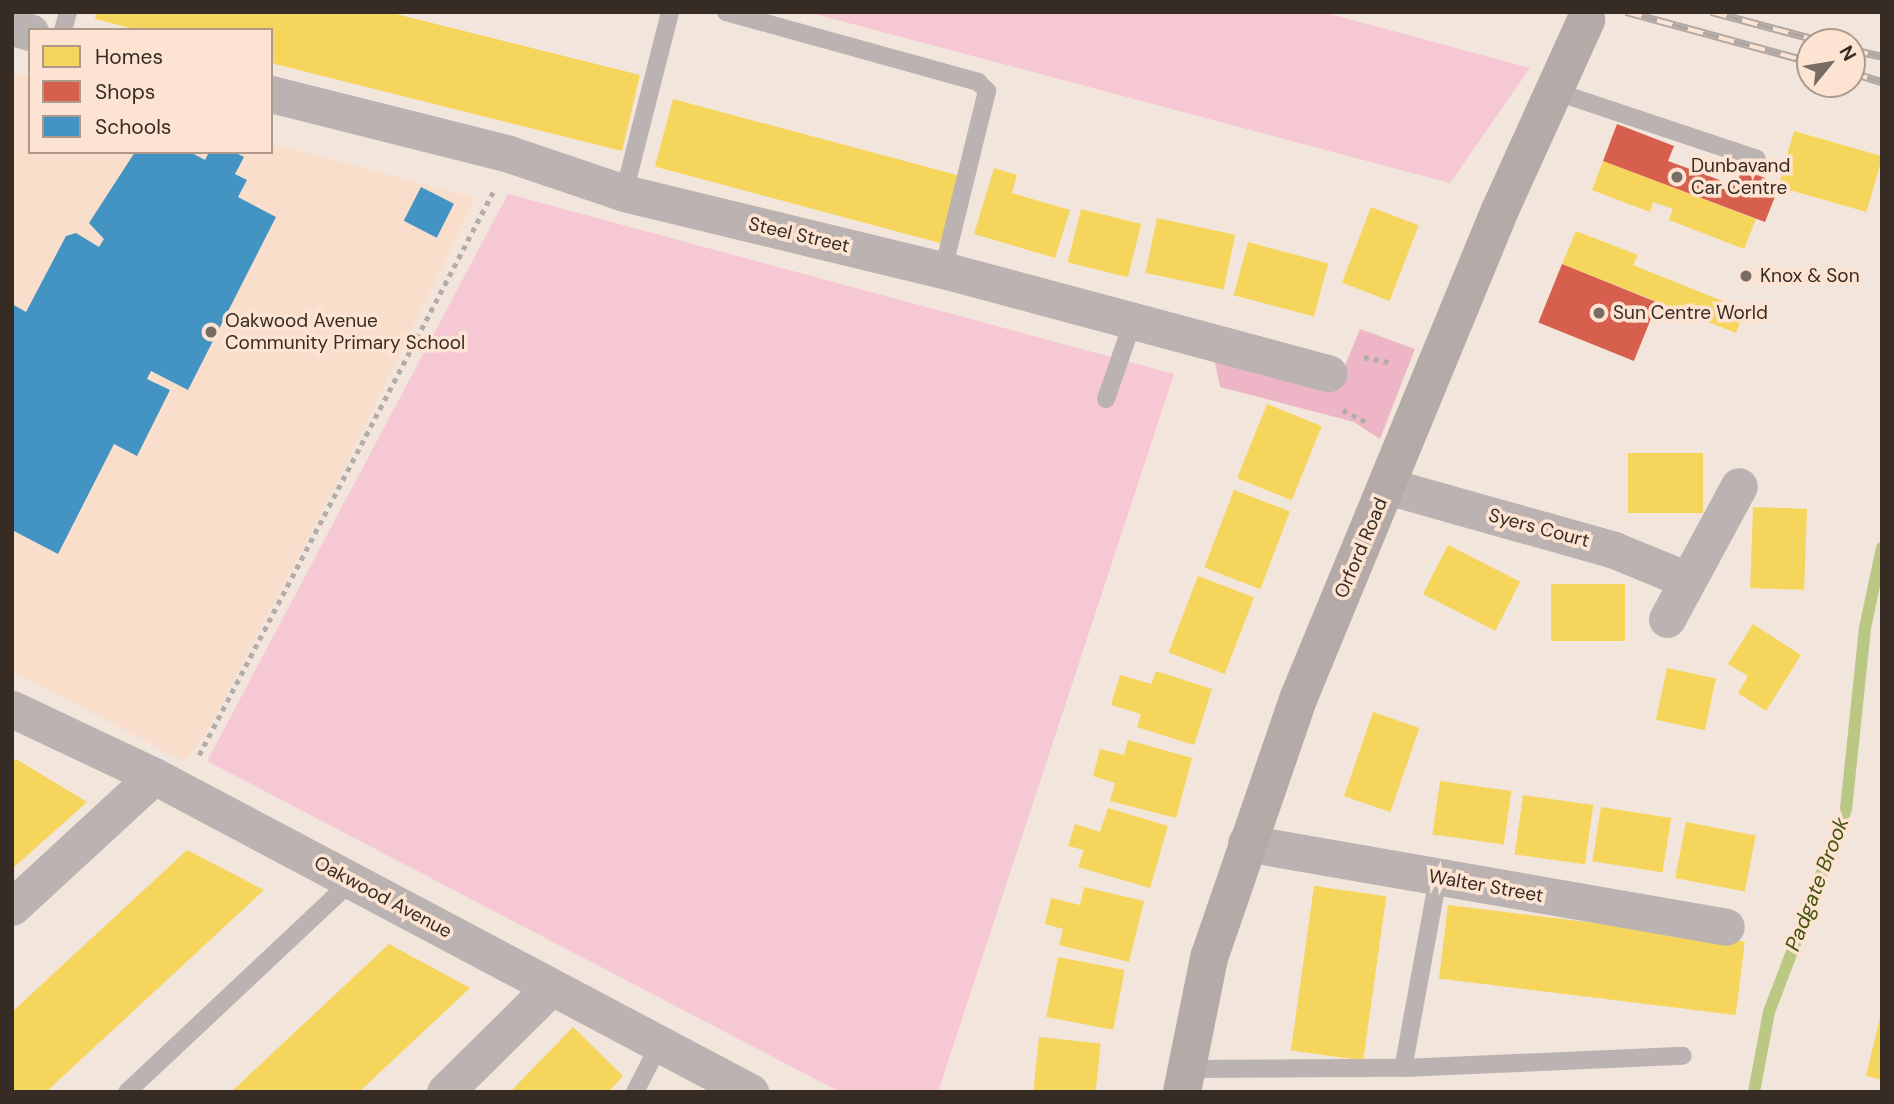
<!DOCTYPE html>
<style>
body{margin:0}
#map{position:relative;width:1894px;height:1104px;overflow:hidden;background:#f2e5dc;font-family:"DM Sans",sans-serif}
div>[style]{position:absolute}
.built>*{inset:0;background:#f9decc}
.green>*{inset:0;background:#f6c8d4}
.forest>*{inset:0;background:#eeb5c7}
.homes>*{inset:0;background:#f6d55c;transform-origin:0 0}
.shops>*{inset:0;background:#d6604d;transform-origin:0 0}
.schools>*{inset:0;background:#4393c3;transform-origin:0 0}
.stream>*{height:12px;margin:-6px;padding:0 6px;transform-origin:6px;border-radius:6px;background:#bbc884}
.path>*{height:4.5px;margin-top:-2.25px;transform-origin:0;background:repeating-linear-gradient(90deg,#b3aca9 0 5px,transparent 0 10px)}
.lane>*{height:18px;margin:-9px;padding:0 9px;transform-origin:9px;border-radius:9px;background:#bab3b1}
.street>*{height:37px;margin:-18.5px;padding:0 18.5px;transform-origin:18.5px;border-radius:18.5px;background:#bab3b1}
.primary>*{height:38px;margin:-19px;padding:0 19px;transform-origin:19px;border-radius:19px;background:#b4aba8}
.rail>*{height:8px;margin-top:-4px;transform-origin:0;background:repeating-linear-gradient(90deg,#fce3d2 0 16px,#b0a7a2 0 32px);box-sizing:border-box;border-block:2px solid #b0a7a2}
.dots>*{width:19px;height:19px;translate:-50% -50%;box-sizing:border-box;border:4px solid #fce3d2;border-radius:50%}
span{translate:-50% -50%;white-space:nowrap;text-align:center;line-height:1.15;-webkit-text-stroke:7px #fce3d2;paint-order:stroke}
.poi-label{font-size:19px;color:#372c23}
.left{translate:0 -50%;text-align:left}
.street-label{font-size:19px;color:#372c23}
.water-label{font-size:21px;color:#455310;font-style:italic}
.frame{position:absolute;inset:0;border:14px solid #372c23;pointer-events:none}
.legend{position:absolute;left:28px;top:28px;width:245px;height:126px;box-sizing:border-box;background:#fce3d2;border:2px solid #ad9a8c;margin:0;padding:9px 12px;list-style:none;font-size:21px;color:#372c23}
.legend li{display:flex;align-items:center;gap:14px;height:35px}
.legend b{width:35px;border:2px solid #ad9a8c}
.north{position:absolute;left:1796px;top:28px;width:70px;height:70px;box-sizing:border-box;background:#fce3d2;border:2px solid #ad9a8c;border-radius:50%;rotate:60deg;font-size:19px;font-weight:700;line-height:28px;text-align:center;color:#372c23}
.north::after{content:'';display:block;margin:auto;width:24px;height:32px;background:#786d64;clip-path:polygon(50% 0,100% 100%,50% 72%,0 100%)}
</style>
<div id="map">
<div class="built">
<div style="clip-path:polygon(12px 73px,30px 77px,30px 152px,271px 152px,271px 143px,476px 198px,345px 467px,204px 737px,184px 761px,12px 672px)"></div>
</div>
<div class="green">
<div style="clip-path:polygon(807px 12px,1323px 12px,1530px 68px,1450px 183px)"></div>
<div style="clip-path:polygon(508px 194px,1174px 374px,938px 1092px,840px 1092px,207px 761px)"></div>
</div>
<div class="forest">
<div style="clip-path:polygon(1360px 329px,1415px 349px,1380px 439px,1354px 422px,1220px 387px,1214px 358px,1337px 385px)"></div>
</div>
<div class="homes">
<div style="clip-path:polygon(97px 12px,388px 12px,640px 75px,622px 151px,271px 63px,271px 30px,138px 30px,95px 19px)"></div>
<div style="left:673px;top:99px;width:296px;height:70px;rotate:15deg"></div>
<div style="left:1794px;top:131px;width:92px;height:58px;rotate:16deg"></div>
<div style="clip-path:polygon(1603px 161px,1756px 219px,1744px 249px,1669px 220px,1673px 209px,1653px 202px,1650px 212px,1592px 190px)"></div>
<div style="clip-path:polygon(994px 168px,1017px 175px,1012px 193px,1070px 210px,1055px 258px,974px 234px)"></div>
<div style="left:1371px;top:207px;width:51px;height:81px;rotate:21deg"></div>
<div style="left:1081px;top:209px;width:62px;height:55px;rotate:14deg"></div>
<div style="left:1157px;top:218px;width:80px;height:56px;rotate:12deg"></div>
<div style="clip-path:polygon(1576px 231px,1638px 255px,1633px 265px,1745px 310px,1736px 333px,1562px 264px)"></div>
<div style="left:1248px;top:242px;width:83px;height:55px;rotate:15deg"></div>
<div style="left:1267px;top:404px;width:59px;height:80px;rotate:22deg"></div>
<div style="left:1703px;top:453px;width:60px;height:75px;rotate:90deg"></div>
<div style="left:1234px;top:490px;width:60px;height:83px;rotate:21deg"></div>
<div style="left:1753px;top:507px;width:54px;height:81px;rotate:2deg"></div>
<div style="left:1448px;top:545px;width:81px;height:55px;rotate:27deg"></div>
<div style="left:1198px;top:576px;width:60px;height:82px;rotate:21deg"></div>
<div style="left:1625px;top:584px;width:57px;height:74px;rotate:90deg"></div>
<div style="clip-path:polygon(1753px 624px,1801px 655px,1766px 711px,1738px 693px,1748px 676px,1728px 664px)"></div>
<div style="left:1667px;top:668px;width:50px;height:53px;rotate:12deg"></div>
<div style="clip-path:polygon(1156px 671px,1212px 689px,1194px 745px,1137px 727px,1141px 714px,1111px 705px,1120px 675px,1151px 684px)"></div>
<div style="left:1373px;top:712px;width:49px;height:89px;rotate:19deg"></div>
<div style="clip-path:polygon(1128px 740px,1192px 758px,1176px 818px,1110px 801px,1115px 783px,1093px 776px,1100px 749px,1124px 755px)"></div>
<div style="clip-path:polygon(16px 759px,87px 802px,12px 869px,12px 763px)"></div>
<div style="left:1440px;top:781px;width:72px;height:54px;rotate:8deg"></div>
<div style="left:1523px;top:795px;width:71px;height:60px;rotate:8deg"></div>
<div style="left:1601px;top:807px;width:71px;height:55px;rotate:9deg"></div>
<div style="clip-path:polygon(1108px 808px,1168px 826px,1150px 888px,1078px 867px,1084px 850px,1068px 846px,1075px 824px,1100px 832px)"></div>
<div style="left:1686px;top:822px;width:71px;height:57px;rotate:11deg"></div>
<div style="clip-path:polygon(187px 850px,264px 890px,46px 1092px,12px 1092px,12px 1012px)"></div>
<div style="left:1314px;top:886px;width:73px;height:166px;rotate:8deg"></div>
<div style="clip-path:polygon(1084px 887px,1144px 901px,1129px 962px,1059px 945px,1063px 929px,1045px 924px,1051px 898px,1080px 905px)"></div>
<div style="left:1448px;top:905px;width:299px;height:74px;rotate:7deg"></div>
<div style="clip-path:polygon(389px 944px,470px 988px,359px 1092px,231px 1092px)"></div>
<div style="left:1058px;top:957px;width:68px;height:61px;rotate:11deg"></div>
<div style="clip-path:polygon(1881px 1013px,1882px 1013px,1882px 1080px,1866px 1076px)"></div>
<div style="clip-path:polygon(573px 1027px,623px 1076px,608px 1092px,510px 1092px)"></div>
<div style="left:1039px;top:1037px;width:62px;height:55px;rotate:6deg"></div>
</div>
<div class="shops">
<div style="clip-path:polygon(1617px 124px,1674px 146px,1668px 161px,1736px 186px,1742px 169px,1780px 184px,1765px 222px,1603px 161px)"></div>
<div style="left:1562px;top:264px;width:103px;height:63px;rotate:22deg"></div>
</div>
<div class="schools">
<div style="clip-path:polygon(135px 152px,190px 152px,205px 160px,209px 152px,234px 152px,244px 157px,235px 174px,247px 180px,238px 197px,276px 217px,188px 390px,151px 371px,147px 379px,170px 390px,137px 456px,114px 444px,58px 554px,12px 530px,12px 304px,26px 312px,66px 236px,76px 233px,99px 247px,104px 239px,89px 223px)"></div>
<div style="left:421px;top:187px;width:37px;height:38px;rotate:27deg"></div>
</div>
<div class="stream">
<div style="left:1754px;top:1092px;width:81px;rotate:-79.4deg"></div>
<div style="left:1769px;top:1012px;width:217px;rotate:-69.2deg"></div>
<div style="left:1846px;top:809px;width:182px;rotate:-84deg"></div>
<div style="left:1865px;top:628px;width:82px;rotate:-78deg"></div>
</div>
<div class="path">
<div style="left:1364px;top:357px;width:30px;rotate:12deg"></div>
<div style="left:1343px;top:410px;width:27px;rotate:27deg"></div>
<div style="left:199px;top:755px;width:635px;rotate:-62.43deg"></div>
</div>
<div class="lane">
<div style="left:726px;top:12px;width:262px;rotate:15.5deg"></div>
<div style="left:978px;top:82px;width:13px;rotate:45deg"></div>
<div style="left:987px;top:91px;width:184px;rotate:103.8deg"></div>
<div style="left:63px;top:30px;width:19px;rotate:-74deg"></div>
<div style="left:1554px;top:91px;width:214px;rotate:18.5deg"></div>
<div style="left:624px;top:193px;width:187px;rotate:-75.7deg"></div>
<div style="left:1106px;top:399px;width:83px;rotate:-70.9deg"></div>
<div style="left:1438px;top:878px;width:193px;rotate:100.4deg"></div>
<div style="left:1403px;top:1068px;width:280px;rotate:-2.5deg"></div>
<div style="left:1185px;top:1069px;width:218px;rotate:-0.3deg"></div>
<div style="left:127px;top:1092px;width:308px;rotate:-43.2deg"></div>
<div style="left:635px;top:1092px;width:53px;rotate:-62.9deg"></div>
</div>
<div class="street">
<div style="left:12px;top:27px;width:19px;rotate:16deg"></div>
<div style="left:271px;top:94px;width:245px;rotate:14.1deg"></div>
<div style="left:509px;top:154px;width:121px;rotate:18.7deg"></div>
<div style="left:624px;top:193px;width:328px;rotate:13.6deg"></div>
<div style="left:943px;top:270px;width:399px;rotate:15deg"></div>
<div style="left:1387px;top:486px;width:236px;rotate:15.7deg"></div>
<div style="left:1614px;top:550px;width:79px;rotate:22.3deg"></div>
<div style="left:1667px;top:619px;width:151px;rotate:-61.6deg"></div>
<div style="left:12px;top:709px;width:157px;rotate:25.3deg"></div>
<div style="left:154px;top:776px;width:675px;rotate:27.93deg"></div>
<div style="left:1246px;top:843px;width:487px;rotate:9.9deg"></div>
<div style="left:12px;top:907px;width:193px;rotate:-42.7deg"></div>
<div style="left:445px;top:1092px;width:149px;rotate:-44.7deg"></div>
</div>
<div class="primary">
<div style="left:1182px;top:1092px;width:137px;rotate:-78.6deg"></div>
<div style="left:1209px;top:958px;width:276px;rotate:-71deg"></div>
<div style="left:1299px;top:697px;width:527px;rotate:-67.57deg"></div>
<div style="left:1500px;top:210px;width:209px;rotate:-65.6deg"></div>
</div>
<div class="rail">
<div style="left:1626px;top:12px;width:191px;rotate:15.2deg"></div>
<div style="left:1711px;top:12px;width:117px;rotate:14.9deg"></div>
<div style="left:1852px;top:50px;width:31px;rotate:13deg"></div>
<div style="left:1852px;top:73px;width:31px;rotate:17deg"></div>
</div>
<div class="dots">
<div style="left:1677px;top:177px;background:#786d64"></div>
<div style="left:1746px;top:276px;background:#786d64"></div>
<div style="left:1599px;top:313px;background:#786d64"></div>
<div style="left:211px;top:332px;background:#786d64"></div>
</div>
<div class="poi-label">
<span class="left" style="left:1691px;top:177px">Dunbavand<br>Car Centre</span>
<span class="left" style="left:1760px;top:276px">Knox &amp; Son</span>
<span class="left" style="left:1613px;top:313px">Sun Centre World</span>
<span class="left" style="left:225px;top:332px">Oakwood Avenue<br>Community Primary School</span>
</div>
<div class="street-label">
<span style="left:799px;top:235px;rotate:13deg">Steel Street</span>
<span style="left:1539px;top:528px;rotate:15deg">Syers Court</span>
<span style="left:1361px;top:548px;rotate:-67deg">Orford Road</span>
<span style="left:1486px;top:886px;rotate:10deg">Walter Street</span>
<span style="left:383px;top:897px;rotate:28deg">Oakwood Avenue</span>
</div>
<div class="water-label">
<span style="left:1817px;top:884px;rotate:-69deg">Padgate Brook</span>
</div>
<div class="frame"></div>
<ul class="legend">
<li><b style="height:19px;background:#f6d55c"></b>Homes</li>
<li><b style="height:19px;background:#d6604d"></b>Shops</li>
<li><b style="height:19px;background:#4393c3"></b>Schools</li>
</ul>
<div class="north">N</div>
</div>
